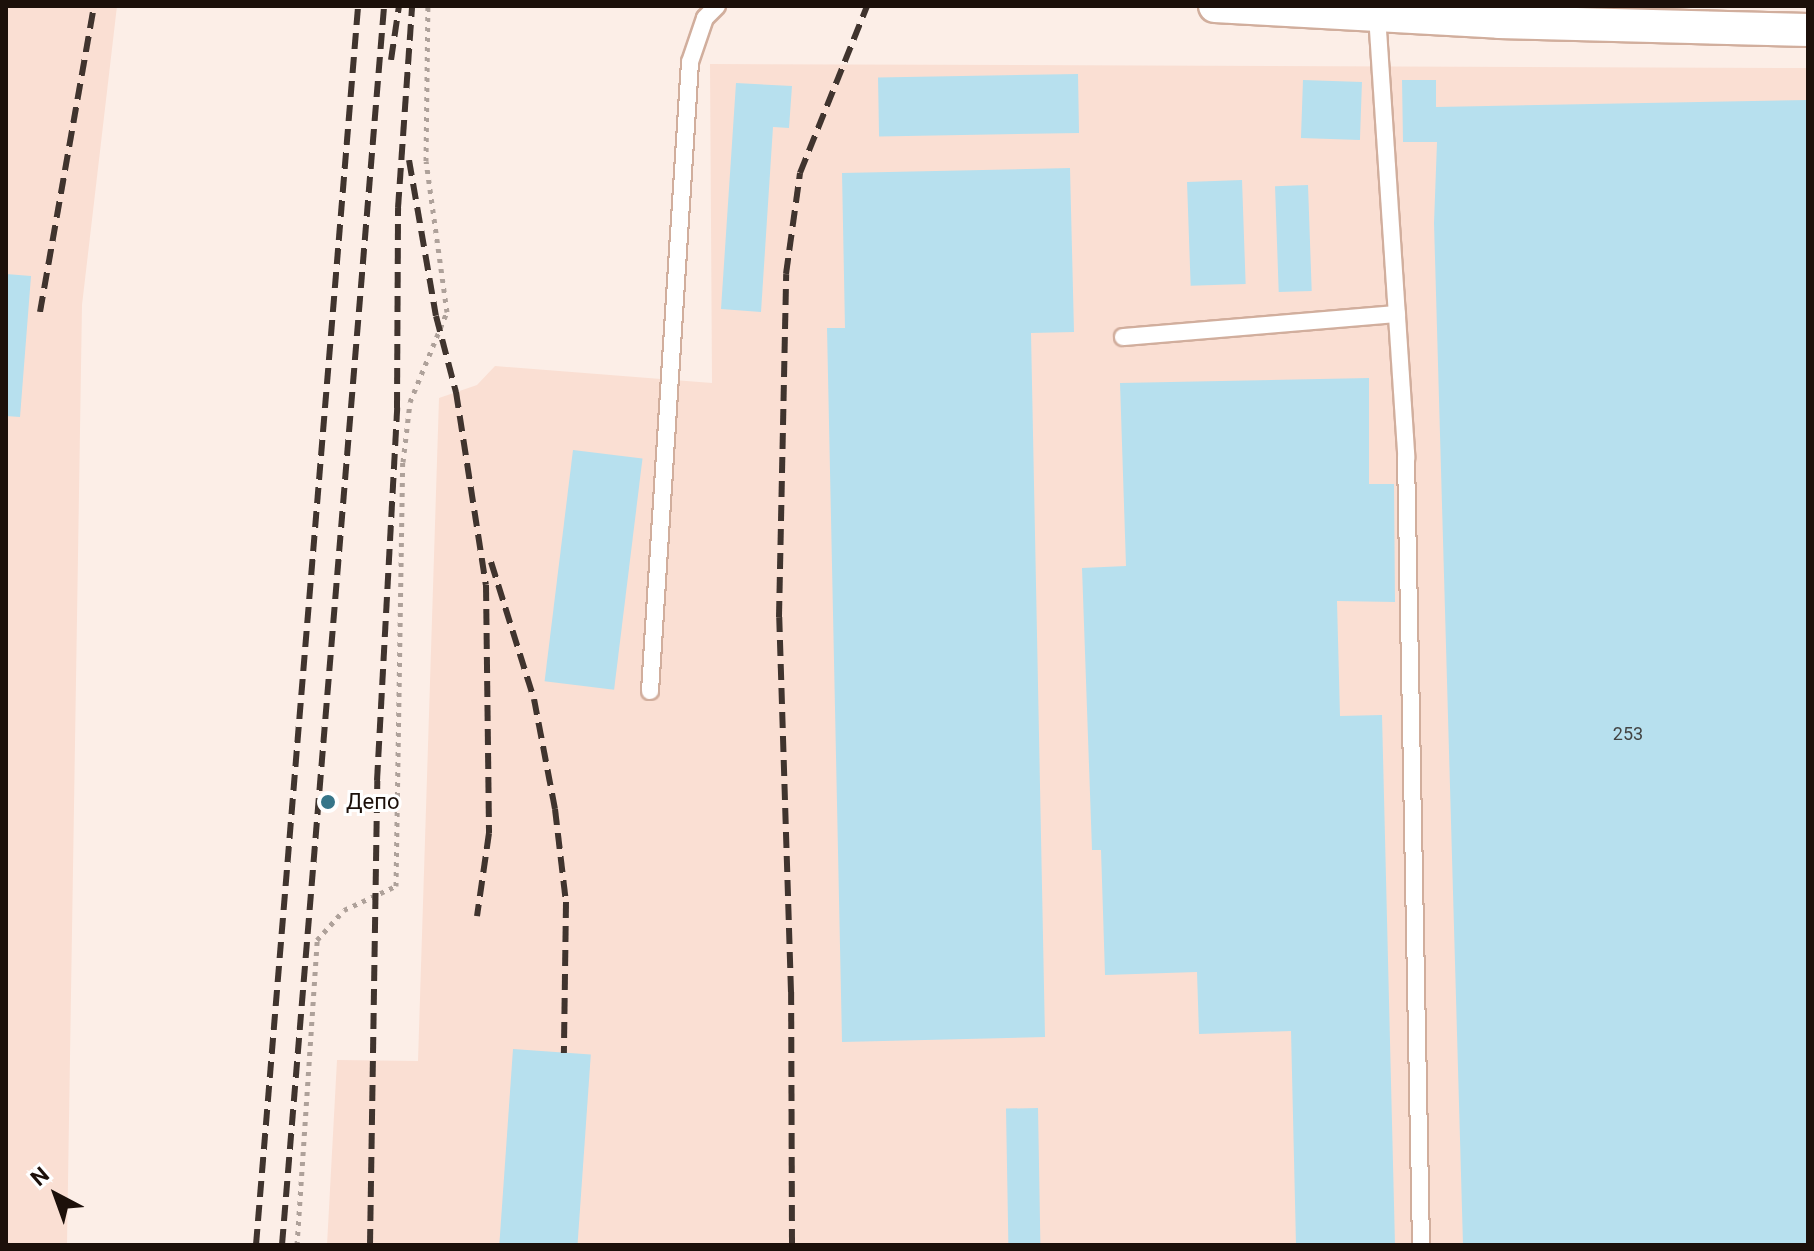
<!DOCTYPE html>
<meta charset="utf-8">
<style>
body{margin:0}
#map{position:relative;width:1814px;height:1251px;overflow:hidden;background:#fceee7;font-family:Roboto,sans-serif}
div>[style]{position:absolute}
.built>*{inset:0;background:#fadfd3}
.building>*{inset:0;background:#b7e0ee;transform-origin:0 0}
.path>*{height:5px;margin-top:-2.5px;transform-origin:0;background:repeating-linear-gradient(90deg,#aea19a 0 4px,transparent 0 10px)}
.roads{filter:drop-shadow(2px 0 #d1ae9d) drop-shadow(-2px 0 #d1ae9d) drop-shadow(0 2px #d1ae9d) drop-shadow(0 -2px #d1ae9d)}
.lane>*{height:16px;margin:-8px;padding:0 8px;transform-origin:8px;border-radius:8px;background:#fff}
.street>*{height:32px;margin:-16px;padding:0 16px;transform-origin:16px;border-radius:16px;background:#fff}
.rail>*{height:6px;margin-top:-3px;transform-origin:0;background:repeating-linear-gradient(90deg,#40342e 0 16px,transparent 0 24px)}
.dots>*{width:22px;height:22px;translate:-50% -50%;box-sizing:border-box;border:4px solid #fff;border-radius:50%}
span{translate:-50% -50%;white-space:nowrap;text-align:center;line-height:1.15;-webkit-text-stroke:6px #fff;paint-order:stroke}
.number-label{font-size:18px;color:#434443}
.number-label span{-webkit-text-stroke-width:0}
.poi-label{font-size:22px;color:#1c100a}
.left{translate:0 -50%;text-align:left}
.frame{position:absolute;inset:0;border:8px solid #1c100a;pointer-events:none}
.north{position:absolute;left:16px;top:1155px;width:80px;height:80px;-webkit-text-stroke:6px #fff;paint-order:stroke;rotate:319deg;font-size:22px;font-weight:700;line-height:32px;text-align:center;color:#1c100a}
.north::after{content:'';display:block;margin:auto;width:28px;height:36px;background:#1c100a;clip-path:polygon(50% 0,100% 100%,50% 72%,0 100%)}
</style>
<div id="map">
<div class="built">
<div style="clip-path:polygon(6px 6px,117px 6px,82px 305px,67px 1245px,6px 1245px)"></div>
<div style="clip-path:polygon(710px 64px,1808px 68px,1808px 1245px,327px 1245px,337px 1060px,418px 1061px,439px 398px,477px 385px,495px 366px,712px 383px)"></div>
</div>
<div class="building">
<div style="left:1078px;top:74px;width:59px;height:200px;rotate:89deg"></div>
<div style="left:1303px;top:80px;width:59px;height:58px;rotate:2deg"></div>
<div style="clip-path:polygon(1402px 80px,1436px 80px,1436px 107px,1808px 100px,1808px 1245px,1463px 1245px,1434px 223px,1437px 142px,1403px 142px)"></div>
<div style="clip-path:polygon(736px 83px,792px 86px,789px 128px,773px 127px,761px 312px,721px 309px)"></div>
<div style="clip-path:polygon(1070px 168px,1074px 332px,1031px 333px,1045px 1037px,842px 1042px,827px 328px,845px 328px,842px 173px)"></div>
<div style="left:1242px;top:180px;width:104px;height:55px;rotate:88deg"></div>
<div style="left:1308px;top:185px;width:106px;height:33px;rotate:88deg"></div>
<div style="clip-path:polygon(6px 274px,31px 276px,20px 417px,6px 416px)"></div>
<div style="clip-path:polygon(1369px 378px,1369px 484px,1394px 484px,1395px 602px,1337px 601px,1340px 716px,1382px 715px,1395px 1245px,1296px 1245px,1291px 1031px,1199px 1034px,1197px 972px,1105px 975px,1101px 850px,1092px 850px,1082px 568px,1126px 566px,1120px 383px)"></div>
<div style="left:573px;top:450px;width:70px;height:233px;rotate:7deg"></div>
<div style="left:513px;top:1049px;width:78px;height:197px;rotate:4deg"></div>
<div style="left:1038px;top:1108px;width:137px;height:32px;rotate:89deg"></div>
</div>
<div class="path">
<div style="left:297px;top:1245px;width:306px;rotate:-86.2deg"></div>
<div style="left:317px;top:940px;width:40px;rotate:-48deg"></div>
<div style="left:344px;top:910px;width:57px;rotate:-24.8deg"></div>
<div style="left:396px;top:886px;width:424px;rotate:-89.1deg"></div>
<div style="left:403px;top:462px;width:60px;rotate:-83.3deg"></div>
<div style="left:410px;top:402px;width:97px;rotate:-67.7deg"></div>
<div style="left:447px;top:312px;width:152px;rotate:-97.9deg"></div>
<div style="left:426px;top:161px;width:155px;rotate:-89.3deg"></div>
</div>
<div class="roads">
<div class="lane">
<div style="left:1377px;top:15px;width:443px;rotate:86.2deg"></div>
<div style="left:1406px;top:457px;width:788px;rotate:88.91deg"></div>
<div style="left:1123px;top:337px;width:275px;rotate:-4.8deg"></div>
<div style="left:650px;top:691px;width:630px;rotate:-86.36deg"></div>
<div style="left:690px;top:62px;width:46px;rotate:-71.2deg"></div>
<div style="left:705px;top:18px;width:17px;rotate:-45deg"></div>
</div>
<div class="street">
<div style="left:1215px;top:6px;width:284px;rotate:3.2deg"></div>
<div style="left:1499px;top:22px;width:309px;rotate:1.5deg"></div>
</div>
</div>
<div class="rail">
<div style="left:391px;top:60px;width:55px;rotate:-81.6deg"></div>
<div style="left:409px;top:160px;width:158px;rotate:80.2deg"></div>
<div style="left:436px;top:316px;width:79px;rotate:75.3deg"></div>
<div style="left:456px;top:392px;width:195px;rotate:81.2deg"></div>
<div style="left:486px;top:585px;width:248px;rotate:89.3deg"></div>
<div style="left:489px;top:833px;width:84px;rotate:98.2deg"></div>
<div style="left:40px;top:312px;width:311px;rotate:-80deg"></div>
<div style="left:491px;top:562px;width:144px;rotate:72.6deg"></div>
<div style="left:534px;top:699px;width:112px;rotate:79.2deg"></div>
<div style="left:555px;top:809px;width:94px;rotate:83.3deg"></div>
<div style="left:566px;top:902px;width:151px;rotate:90.8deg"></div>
<div style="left:256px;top:1245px;width:1243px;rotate:-85.29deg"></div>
<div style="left:282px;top:1245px;width:1243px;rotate:-85.29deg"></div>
<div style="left:370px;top:1245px;width:464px;rotate:-89.1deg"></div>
<div style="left:377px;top:781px;width:374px;rotate:-86.9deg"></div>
<div style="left:397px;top:408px;width:200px;rotate:-89.7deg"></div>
<div style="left:398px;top:208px;width:202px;rotate:-86deg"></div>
<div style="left:792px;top:1245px;width:253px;rotate:-90.2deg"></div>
<div style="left:791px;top:992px;width:375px;rotate:-91.8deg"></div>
<div style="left:779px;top:617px;width:343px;rotate:-88.8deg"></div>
<div style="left:786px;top:274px;width:102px;rotate:-82.1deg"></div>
<div style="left:800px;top:173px;width:180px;rotate:-68.1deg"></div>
</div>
<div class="dots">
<div style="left:328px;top:802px;background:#367589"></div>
</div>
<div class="number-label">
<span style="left:1628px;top:734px">253</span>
</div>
<div class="poi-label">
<span class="left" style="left:346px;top:802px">Депо</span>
</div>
<div class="frame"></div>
<div class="north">N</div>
</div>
